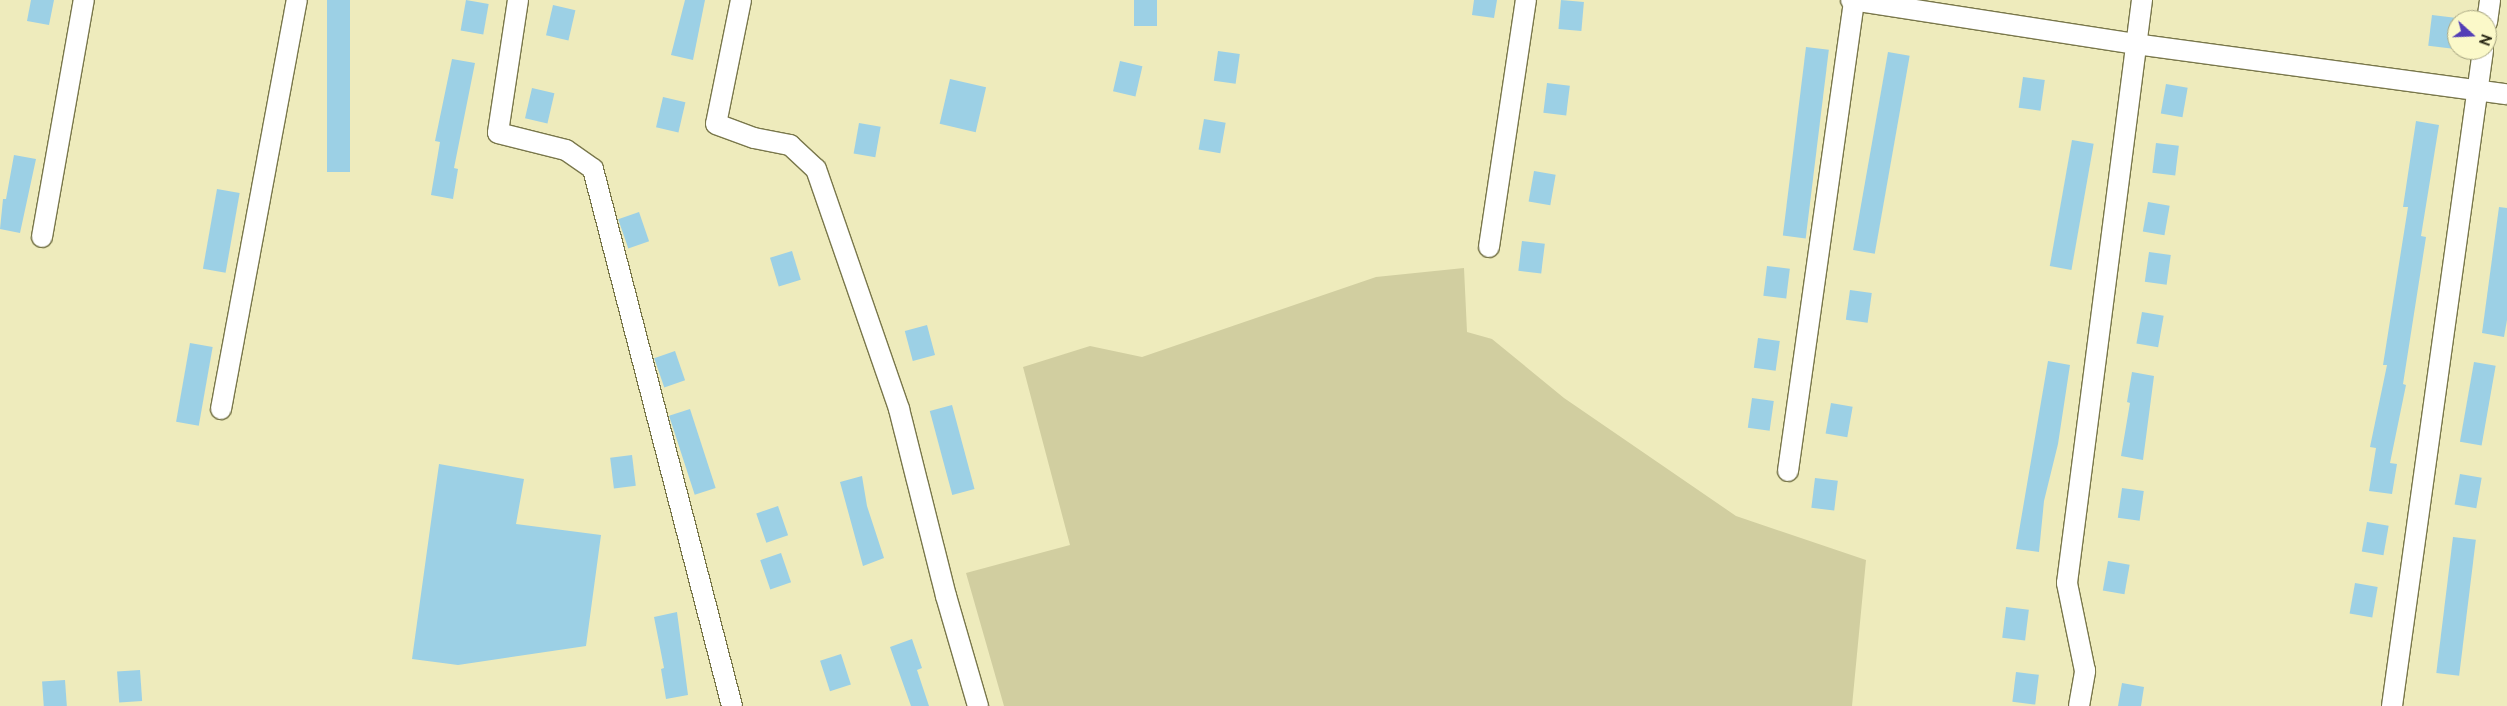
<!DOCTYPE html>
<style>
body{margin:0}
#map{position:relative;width:2507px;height:706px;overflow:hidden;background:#eeebbc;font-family:Raleway,sans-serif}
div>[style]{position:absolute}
.green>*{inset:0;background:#d1cea0}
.building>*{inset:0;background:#9cd0e5;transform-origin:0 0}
.roads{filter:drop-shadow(1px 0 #79774b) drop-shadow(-1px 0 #79774b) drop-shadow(0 1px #79774b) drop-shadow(0 -1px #79774b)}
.minor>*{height:20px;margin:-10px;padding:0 10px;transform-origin:10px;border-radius:10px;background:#fff}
span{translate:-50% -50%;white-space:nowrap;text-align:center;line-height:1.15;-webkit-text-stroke:4.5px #fbf9c9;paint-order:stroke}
.north{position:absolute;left:2447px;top:10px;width:50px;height:50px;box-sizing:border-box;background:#fbf9c9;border:1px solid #a7a581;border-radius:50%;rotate:110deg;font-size:14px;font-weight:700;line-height:20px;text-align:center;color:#282715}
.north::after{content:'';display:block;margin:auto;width:18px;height:22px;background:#533eb6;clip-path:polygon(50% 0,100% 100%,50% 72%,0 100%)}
</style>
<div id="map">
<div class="green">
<div style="clip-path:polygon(1464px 268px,1467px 332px,1492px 339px,1564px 398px,1736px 516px,1866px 560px,1852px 706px,1004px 706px,966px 573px,1070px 545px,1023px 367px,1090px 346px,1142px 357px,1376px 277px)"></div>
</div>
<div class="building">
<div style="clip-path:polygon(31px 0,54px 0,49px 25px,27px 21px)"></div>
<div style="left:327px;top:0;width:23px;height:172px"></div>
<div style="left:466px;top:0;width:23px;height:31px;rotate:10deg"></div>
<div style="clip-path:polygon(685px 0,705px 0,693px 60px,671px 55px)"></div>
<div style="left:1134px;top:0;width:23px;height:26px"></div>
<div style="clip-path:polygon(1474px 0,1497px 0,1494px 18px,1472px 15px)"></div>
<div style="left:1561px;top:0;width:23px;height:29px;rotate:5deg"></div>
<div style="left:553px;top:5px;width:23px;height:31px;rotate:13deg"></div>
<div style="left:2432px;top:15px;width:23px;height:31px;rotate:7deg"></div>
<div style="left:1806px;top:47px;width:23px;height:190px;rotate:7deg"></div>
<div style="left:1218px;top:51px;width:22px;height:30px;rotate:8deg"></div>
<div style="left:1888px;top:52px;width:22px;height:201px;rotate:10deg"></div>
<div style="clip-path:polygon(452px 59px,475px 63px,454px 168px,458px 169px,453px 199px,431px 195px,440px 142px,435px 141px)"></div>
<div style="left:1120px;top:61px;width:23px;height:31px;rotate:13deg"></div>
<div style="left:2023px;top:77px;width:22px;height:31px;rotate:8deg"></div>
<div style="left:950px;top:79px;width:37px;height:46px;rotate:13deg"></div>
<div style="left:1547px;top:83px;width:23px;height:30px;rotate:7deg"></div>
<div style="left:2166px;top:84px;width:22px;height:30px;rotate:10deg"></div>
<div style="left:532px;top:88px;width:23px;height:31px;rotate:13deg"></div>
<div style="left:663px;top:97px;width:23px;height:31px;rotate:13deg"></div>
<div style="left:1204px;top:119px;width:22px;height:31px;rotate:10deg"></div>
<div style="clip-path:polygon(2416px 121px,2439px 125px,2421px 236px,2426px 237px,2403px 384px,2406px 385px,2390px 463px,2397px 464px,2392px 494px,2369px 491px,2376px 448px,2370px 447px,2387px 365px,2383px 365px,2408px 207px,2403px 207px)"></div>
<div style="left:859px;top:123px;width:22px;height:31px;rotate:10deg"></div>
<div style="left:2072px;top:140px;width:22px;height:128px;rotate:10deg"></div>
<div style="left:2156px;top:143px;width:23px;height:30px;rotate:7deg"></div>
<div style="clip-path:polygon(14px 155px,36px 159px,20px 233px,0 229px,3px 199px,6px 199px)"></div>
<div style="left:1534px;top:171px;width:22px;height:31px;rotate:10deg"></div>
<div style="left:217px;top:189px;width:23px;height:81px;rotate:10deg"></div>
<div style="left:2148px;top:202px;width:22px;height:30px;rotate:10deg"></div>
<div style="clip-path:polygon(2499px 207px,2507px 208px,2507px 320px,2504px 337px,2482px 333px)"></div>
<div style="left:639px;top:212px;width:31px;height:22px;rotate:71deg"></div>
<div style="left:1522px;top:241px;width:23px;height:30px;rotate:7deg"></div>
<div style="left:792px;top:251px;width:30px;height:23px;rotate:73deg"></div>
<div style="left:2149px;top:252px;width:22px;height:30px;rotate:8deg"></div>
<div style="left:1767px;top:266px;width:23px;height:30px;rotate:7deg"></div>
<div style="left:1850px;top:290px;width:22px;height:30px;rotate:8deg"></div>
<div style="left:2142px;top:312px;width:22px;height:32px;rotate:10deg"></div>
<div style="left:927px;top:325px;width:31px;height:23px;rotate:75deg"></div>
<div style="left:1758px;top:338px;width:22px;height:30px;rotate:8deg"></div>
<div style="left:190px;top:343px;width:23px;height:80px;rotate:10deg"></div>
<div style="left:675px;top:351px;width:31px;height:22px;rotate:71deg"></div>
<div style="clip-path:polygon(2048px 361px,2070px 365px,2058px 444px,2044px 501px,2039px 552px,2016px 549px)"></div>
<div style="left:2474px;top:362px;width:22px;height:81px;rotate:10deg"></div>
<div style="clip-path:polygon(2132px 372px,2154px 376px,2143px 460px,2121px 456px,2130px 403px,2127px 402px)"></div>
<div style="left:1752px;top:398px;width:22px;height:30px;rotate:8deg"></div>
<div style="left:1831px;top:403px;width:22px;height:31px;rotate:10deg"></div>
<div style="left:952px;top:405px;width:87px;height:23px;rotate:75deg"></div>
<div style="left:690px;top:409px;width:83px;height:22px;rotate:72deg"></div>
<div style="left:632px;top:455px;width:31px;height:22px;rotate:83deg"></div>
<div style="clip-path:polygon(439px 464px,524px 479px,516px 524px,601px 535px,586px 646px,458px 665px,412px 659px)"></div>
<div style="left:2460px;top:474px;width:22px;height:31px;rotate:10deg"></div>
<div style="clip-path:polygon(862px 476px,867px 506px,884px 558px,863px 566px,840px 482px)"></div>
<div style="left:1815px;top:478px;width:23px;height:30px;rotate:7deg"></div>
<div style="left:2122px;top:488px;width:22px;height:30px;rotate:8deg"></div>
<div style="left:778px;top:506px;width:31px;height:23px;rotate:71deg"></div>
<div style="left:2367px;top:522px;width:22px;height:30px;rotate:10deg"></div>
<div style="left:2453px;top:537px;width:23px;height:137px;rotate:7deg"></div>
<div style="left:781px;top:553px;width:31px;height:22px;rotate:71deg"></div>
<div style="left:2108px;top:561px;width:22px;height:30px;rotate:10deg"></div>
<div style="left:2355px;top:583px;width:23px;height:31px;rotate:10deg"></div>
<div style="left:2006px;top:607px;width:23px;height:31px;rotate:7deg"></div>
<div style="clip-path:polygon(677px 612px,688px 695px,666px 699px,661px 669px,664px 668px,654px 617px)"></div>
<div style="clip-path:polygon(912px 639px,922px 668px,917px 670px,929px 706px,911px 706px,890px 647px)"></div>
<div style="left:841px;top:654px;width:32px;height:22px;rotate:72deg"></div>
<div style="left:140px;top:670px;width:31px;height:23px;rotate:86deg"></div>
<div style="left:2016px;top:672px;width:23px;height:30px;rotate:7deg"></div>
<div style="left:65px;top:680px;width:26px;height:23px;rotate:86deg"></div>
<div style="clip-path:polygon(2122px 683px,2144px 687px,2141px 706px,2118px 706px)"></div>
</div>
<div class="roads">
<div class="minor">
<div style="left:518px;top:0;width:134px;rotate:98.6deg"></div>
<div style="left:498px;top:133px;width:70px;rotate:14deg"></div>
<div style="left:566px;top:150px;width:33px;rotate:35deg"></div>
<div style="left:593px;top:169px;width:555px;rotate:75.49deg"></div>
<div style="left:741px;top:0;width:126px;rotate:101.4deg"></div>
<div style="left:716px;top:124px;width:40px;rotate:20.2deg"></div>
<div style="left:754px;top:138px;width:37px;rotate:11deg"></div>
<div style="left:790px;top:145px;width:35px;rotate:43deg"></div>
<div style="left:816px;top:169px;width:254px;rotate:70.9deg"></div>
<div style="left:899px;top:409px;width:193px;rotate:75.9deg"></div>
<div style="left:946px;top:596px;width:115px;rotate:73.8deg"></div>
<div style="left:1851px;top:0;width:287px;rotate:8.8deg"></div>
<div style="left:2135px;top:44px;width:375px;rotate:7.7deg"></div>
<div style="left:2487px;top:22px;width:22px;rotate:-82deg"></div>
<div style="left:42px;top:237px;width:241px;rotate:-80deg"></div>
<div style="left:1489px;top:247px;width:250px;rotate:-81.5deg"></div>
<div style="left:221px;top:409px;width:416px;rotate:-79.5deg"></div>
<div style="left:1788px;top:471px;width:476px;rotate:-82deg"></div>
<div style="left:2079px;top:706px;width:36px;rotate:-80deg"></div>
<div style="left:2085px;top:671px;width:90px;rotate:-101.6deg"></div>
<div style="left:2067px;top:583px;width:588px;rotate:-82.67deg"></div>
<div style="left:2392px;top:706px;width:662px;rotate:-82.1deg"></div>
</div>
</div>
<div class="north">N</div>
</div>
